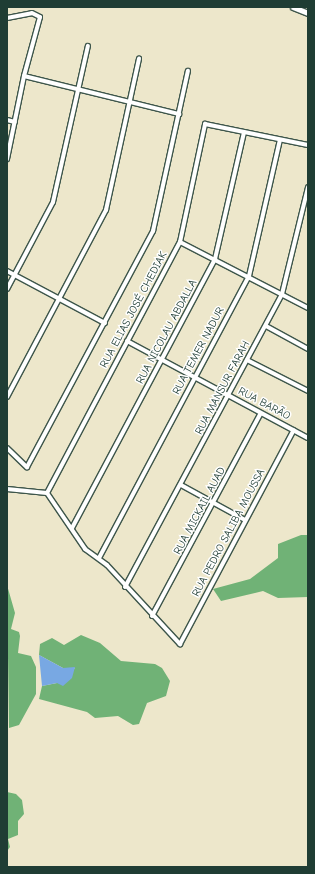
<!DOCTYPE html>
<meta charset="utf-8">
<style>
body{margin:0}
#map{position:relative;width:315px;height:874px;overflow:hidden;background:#ede7cb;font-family:"Comic Neue",sans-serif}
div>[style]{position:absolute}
.forest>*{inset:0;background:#70b276}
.water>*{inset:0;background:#78a8e3}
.roads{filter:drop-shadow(1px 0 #3e564b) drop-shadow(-1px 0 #3e564b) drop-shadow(0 1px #3e564b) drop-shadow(0 -1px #3e564b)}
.minor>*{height:4px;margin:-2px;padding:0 2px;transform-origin:2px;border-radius:2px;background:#fff}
.tertiary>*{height:5px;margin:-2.5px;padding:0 2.5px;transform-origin:2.5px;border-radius:2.5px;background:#fff}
span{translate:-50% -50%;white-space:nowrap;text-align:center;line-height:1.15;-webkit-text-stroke:3px #fff;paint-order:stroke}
.street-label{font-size:11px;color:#1f3d34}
.frame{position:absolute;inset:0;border:8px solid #1f3d34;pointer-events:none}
</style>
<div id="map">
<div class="forest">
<div style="clip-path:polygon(301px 535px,308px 535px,308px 597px,278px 598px,263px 591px,221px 601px,213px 589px,250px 579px,278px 558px,278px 544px)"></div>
<div style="clip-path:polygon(7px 585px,15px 613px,11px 629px,19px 632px,20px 636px,18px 653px,31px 656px,36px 667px,36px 694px,19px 725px,9px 728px)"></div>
<div style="clip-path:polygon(81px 635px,100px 643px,121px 661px,155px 664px,162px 668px,170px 681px,166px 696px,147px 703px,139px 724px,133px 725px,118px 716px,95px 718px,87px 712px,39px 699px,42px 686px,57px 683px,75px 668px,63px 668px,39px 655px,40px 644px,52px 638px,64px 645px)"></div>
<div style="clip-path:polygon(7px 792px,16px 794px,22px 800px,24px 814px,18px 821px,18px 835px,8px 839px,10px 847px,7px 851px)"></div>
</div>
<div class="water">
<div style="clip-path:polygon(39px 655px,63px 668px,75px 667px,72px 678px,63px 686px,57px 683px,42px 686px)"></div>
</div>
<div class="roads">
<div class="minor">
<div style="left:7px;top:18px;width:25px;rotate:-11deg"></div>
<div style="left:32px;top:13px;width:9px;rotate:27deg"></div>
<div style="left:40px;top:17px;width:61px;rotate:105.2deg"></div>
<div style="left:24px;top:76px;width:85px;rotate:101.6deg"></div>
<div style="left:24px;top:76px;width:160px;rotate:13.8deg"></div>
<div style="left:7px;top:120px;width:8px;rotate:14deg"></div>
<div style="left:180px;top:242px;width:144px;rotate:27.3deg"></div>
<div style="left:7px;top:271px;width:111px;rotate:28deg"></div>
<div style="left:7px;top:289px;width:98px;rotate:-62.1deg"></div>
<div style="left:53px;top:202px;width:160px;rotate:-77.4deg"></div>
<div style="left:266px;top:326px;width:48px;rotate:28.7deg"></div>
<div style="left:127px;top:341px;width:205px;rotate:28.2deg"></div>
<div style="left:247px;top:360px;width:68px;rotate:26.9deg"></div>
<div style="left:7px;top:397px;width:212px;rotate:-62.1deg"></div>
<div style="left:106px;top:210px;width:155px;rotate:-77.7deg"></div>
<div style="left:7px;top:448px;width:28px;rotate:44deg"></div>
<div style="left:27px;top:467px;width:268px;rotate:-61.9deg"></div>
<div style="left:153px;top:231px;width:164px;rotate:-77.7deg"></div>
<div style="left:181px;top:485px;width:73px;rotate:28.7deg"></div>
<div style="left:7px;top:489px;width:40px;rotate:5.7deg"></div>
<div style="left:47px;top:493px;width:284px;rotate:-62.1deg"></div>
<div style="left:180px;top:242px;width:121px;rotate:-78deg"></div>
<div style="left:205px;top:124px;width:105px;rotate:11.5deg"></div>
<div style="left:47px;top:493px;width:68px;rotate:55.8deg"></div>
<div style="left:85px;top:549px;width:27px;rotate:36deg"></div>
<div style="left:107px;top:565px;width:108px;rotate:47.3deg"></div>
<div style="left:180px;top:644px;width:242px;rotate:-62deg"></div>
<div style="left:72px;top:528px;width:305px;rotate:-62deg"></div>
<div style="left:215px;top:259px;width:130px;rotate:-77.1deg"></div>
<div style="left:99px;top:558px;width:319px;rotate:-62deg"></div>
<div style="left:249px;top:276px;width:139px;rotate:-77.2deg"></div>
<div style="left:125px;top:587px;width:332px;rotate:-61.8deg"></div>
<div style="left:282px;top:294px;width:110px;rotate:-76.3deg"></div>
<div style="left:152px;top:616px;width:230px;rotate:-61.8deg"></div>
</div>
<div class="tertiary">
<div style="left:293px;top:7px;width:16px;rotate:22deg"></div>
</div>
</div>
<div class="street-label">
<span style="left:134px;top:310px;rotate:-62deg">RUA ELIAS JOSÉ CHEDIAK</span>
<span style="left:167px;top:332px;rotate:-62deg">RUA NICOLAU ABDALLA</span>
<span style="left:199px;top:351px;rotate:-62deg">RUA TEMER NADUR</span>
<span style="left:223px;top:388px;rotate:-62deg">RUA MANSUR FARAH</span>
<span style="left:264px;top:404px;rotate:28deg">RUA BARÃO</span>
<span style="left:200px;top:511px;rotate:-62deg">RUA MICKAIL AUAD</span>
<span style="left:229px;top:533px;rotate:-62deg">RUA PEDRO SALIBA MOUSSA</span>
</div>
<div class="frame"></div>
</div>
